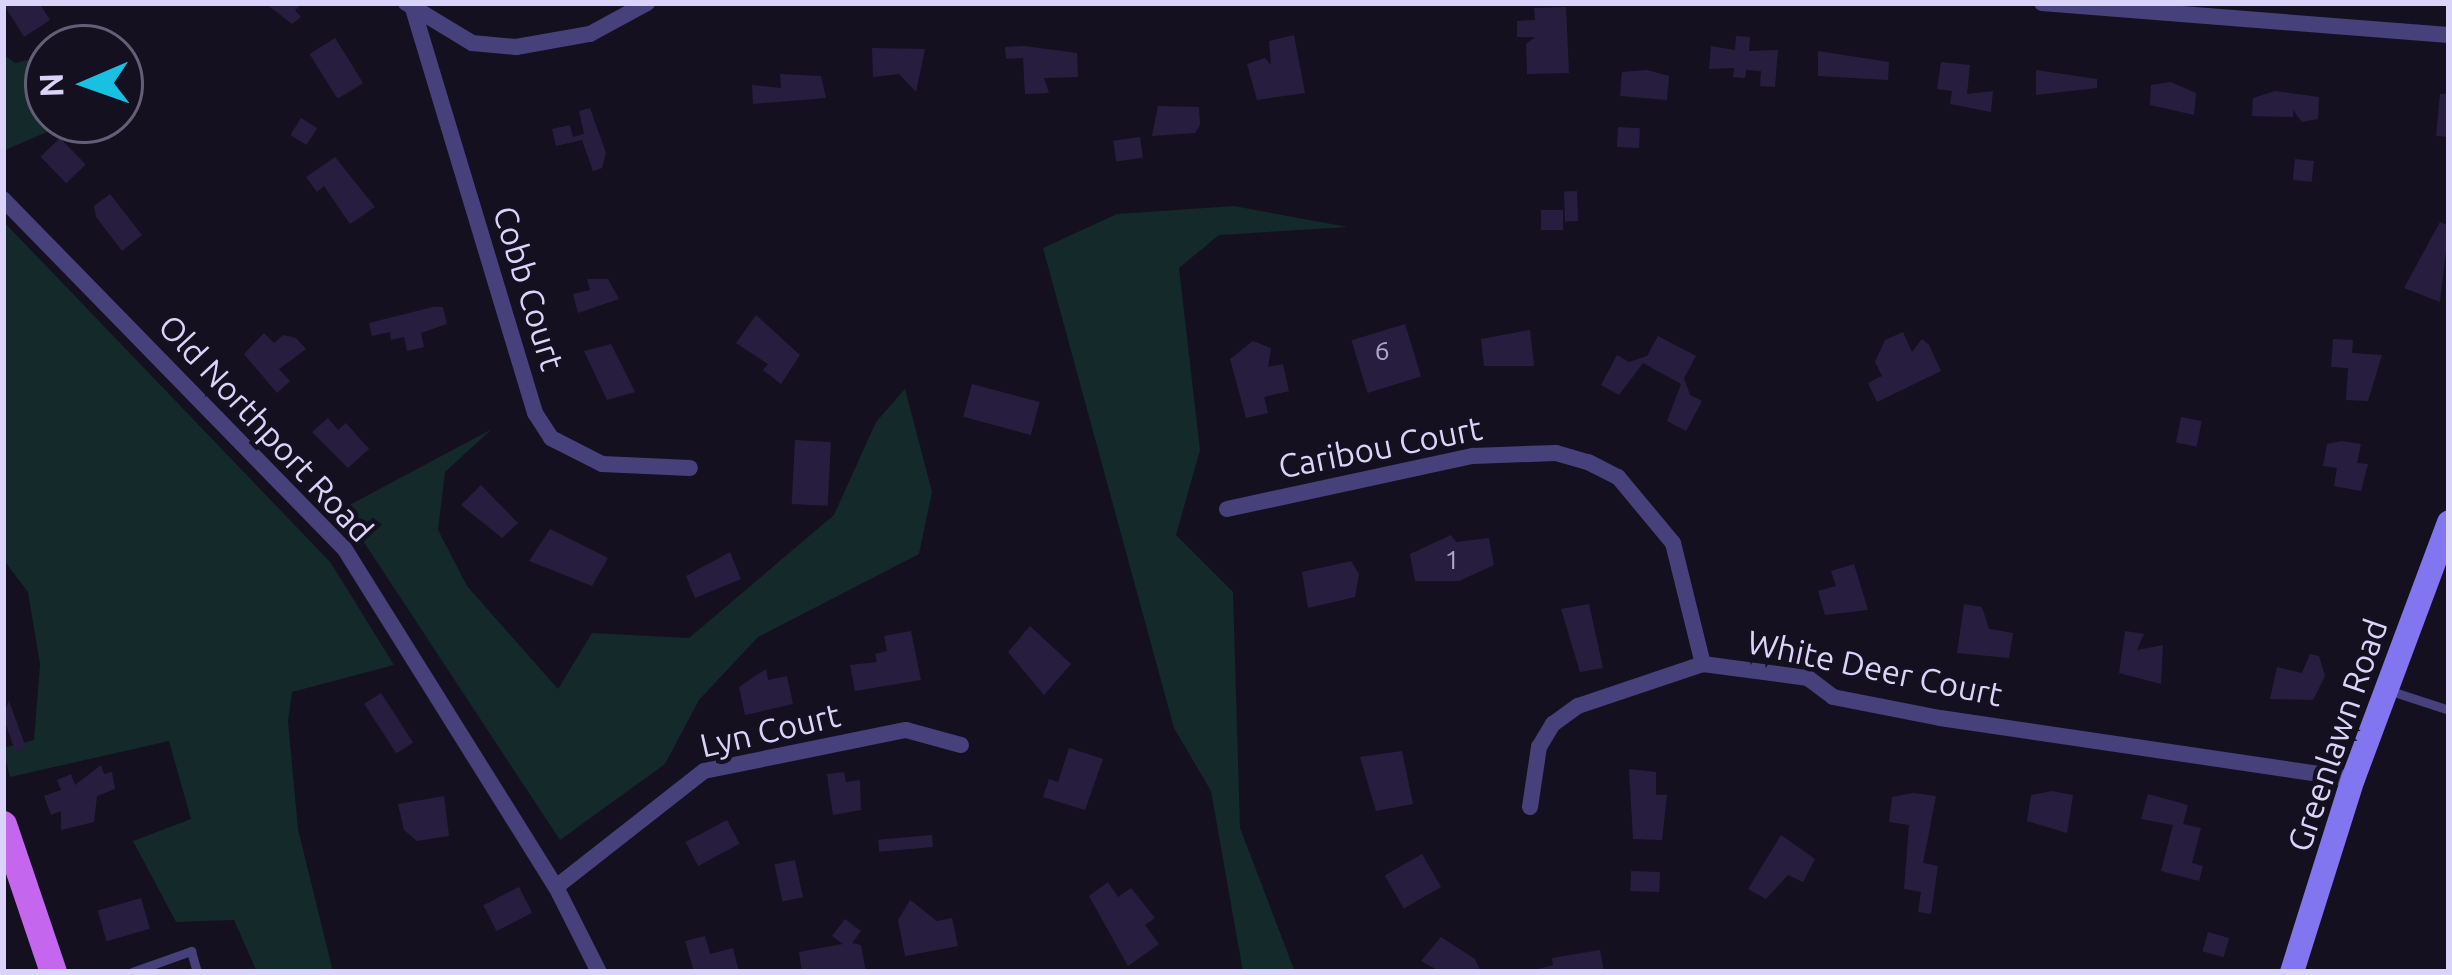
<!DOCTYPE html>
<style>
body{margin:0}
#map{position:relative;width:2452px;height:975px;overflow:hidden;background:#141020;font-family:Ubuntu,sans-serif}
div>[style]{position:absolute}
.green>*{inset:0;background:#13292a}
.building>*{inset:0;background:#271e3f;transform-origin:0 0}
.lane>*{height:9px;margin:-4.5px;padding:0 4.5px;transform-origin:4.5px;border-radius:4.5px;background:#46407b}
.street>*{height:16px;margin:-8px;padding:0 8px;transform-origin:8px;border-radius:8px;background:#46407b}
.secondary>*{height:24px;margin:-12px;padding:0 12px;transform-origin:12px;border-radius:12px;background:#8175f0}
.primary>*{height:27px;margin:-13.5px;padding:0 13.5px;transform-origin:13.5px;border-radius:13.5px;background:#c566ef}
span{translate:-50% -50%;white-space:nowrap;text-align:center;line-height:1.15;-webkit-text-stroke:9px #141020;paint-order:stroke}
.number-label{font-size:27px;color:#aea6cb}
.number-label span{-webkit-text-stroke-width:0}
.street-label{font-size:33px;color:#dbd4fa}
.frame{position:absolute;inset:0;border:6px solid #dbd4fa;pointer-events:none}
.north{position:absolute;left:24px;top:24px;width:120px;height:120px;box-sizing:border-box;background:#141020;border:3px solid #645e77;border-radius:50%;rotate:268deg;font-size:33px;font-weight:700;line-height:48px;text-align:center;color:#dbd4fa}
.north::after{content:'';display:block;margin:auto;width:42px;height:54px;background:#18c0e2;clip-path:polygon(50% 0,100% 100%,50% 72%,0 100%)}
</style>
<div id="map">
<div class="green">
<div style="clip-path:polygon(3px 54px,15px 63px,48px 55px,48px 120px,75px 120px,3px 151px)"></div>
<div style="clip-path:polygon(1234px 206px,1348px 227px,1219px 235px,1179px 268px,1200px 450px,1176px 535px,1233px 592px,1240px 828px,1295px 972px,1243px 972px,1211px 791px,1174px 728px,1043px 248px,1117px 214px)"></div>
<div style="clip-path:polygon(3px 221px,331px 563px,394px 665px,292px 692px,288px 721px,298px 829px,333px 972px,257px 972px,234px 920px,176px 922px,133px 841px,191px 819px,169px 741px,10px 777px,3px 748px,34px 740px,40px 664px,28px 592px,3px 559px)"></div>
<div style="clip-path:polygon(905px 389px,932px 492px,919px 554px,758px 637px,699px 700px,665px 764px,560px 840px,342px 509px,492px 429px,445px 472px,438px 530px,467px 586px,558px 689px,592px 633px,689px 638px,834px 515px,876px 422px)"></div>
</div>
<div class="building">
<div style="clip-path:polygon(3px 3px,39px 3px,50px 20px,24px 37px)"></div>
<div style="clip-path:polygon(265px 3px,302px 3px,295px 10px,301px 17px,292px 24px)"></div>
<div style="clip-path:polygon(1566px 7px,1569px 73px,1527px 74px,1526px 44px,1535px 37px,1517px 37px,1517px 21px,1535px 20px,1534px 8px)"></div>
<div style="clip-path:polygon(1294px 35px,1305px 93px,1257px 100px,1247px 64px,1265px 58px,1271px 65px,1269px 41px)"></div>
<div style="clip-path:polygon(1736px 36px,1750px 37px,1749px 51px,1778px 50px,1775px 87px,1760px 86px,1761px 71px,1746px 70px,1745px 78px,1733px 77px,1734px 68px,1709px 69px,1711px 46px,1735px 50px)"></div>
<div style="left:335px;top:38px;width:53px;height:30px;rotate:58deg"></div>
<div style="clip-path:polygon(1024px 46px,1077px 53px,1078px 77px,1044px 78px,1049px 93px,1025px 94px,1023px 58px,1006px 59px,1005px 47px)"></div>
<div style="clip-path:polygon(872px 48px,925px 49px,916px 92px,899px 74px,873px 77px)"></div>
<div style="clip-path:polygon(1818px 51px,1889px 62px,1888px 80px,1818px 76px)"></div>
<div style="clip-path:polygon(1941px 62px,1970px 65px,1967px 94px,1993px 91px,1991px 112px,1950px 104px,1952px 91px,1937px 89px)"></div>
<div style="clip-path:polygon(1647px 70px,1669px 76px,1667px 100px,1620px 96px,1622px 72px)"></div>
<div style="clip-path:polygon(2036px 70px,2097px 79px,2097px 88px,2036px 95px)"></div>
<div style="clip-path:polygon(780px 74px,821px 76px,826px 98px,753px 104px,752px 85px,781px 88px)"></div>
<div style="clip-path:polygon(2171px 82px,2196px 93px,2194px 115px,2150px 105px,2151px 85px)"></div>
<div style="clip-path:polygon(2275px 91px,2319px 97px,2318px 119px,2302px 122px,2293px 110px,2293px 117px,2252px 116px,2253px 98px)"></div>
<div style="clip-path:polygon(2440px 94px,2449px 94px,2449px 137px,2436px 136px)"></div>
<div style="clip-path:polygon(1158px 106px,1199px 107px,1200px 125px,1195px 133px,1152px 136px)"></div>
<div style="clip-path:polygon(590px 108px,606px 153px,602px 168px,593px 171px,582px 140px,556px 146px,552px 129px,570px 125px,573px 137px,584px 134px,579px 111px)"></div>
<div style="left:301px;top:118px;width:19px;height:20px;rotate:32deg"></div>
<div style="left:1618px;top:127px;width:22px;height:20px;rotate:3deg"></div>
<div style="left:1140px;top:137px;width:21px;height:27px;rotate:82deg"></div>
<div style="left:60px;top:138px;width:37px;height:27px;rotate:46deg"></div>
<div style="clip-path:polygon(335px 157px,375px 207px,350px 224px,324px 186px,317px 192px,306px 177px)"></div>
<div style="left:2295px;top:159px;width:19px;height:21px;rotate:6deg"></div>
<div style="left:1577px;top:191px;width:30px;height:13px;rotate:88deg"></div>
<div style="clip-path:polygon(110px 194px,142px 235px,122px 251px,96px 217px,94px 206px)"></div>
<div style="left:1541px;top:210px;width:22px;height:20px"></div>
<div style="clip-path:polygon(2440px 222px,2449px 226px,2440px 302px,2404px 288px)"></div>
<div style="clip-path:polygon(587px 279px,608px 279px,619px 299px,578px 313px,573px 294px,590px 290px)"></div>
<div style="clip-path:polygon(433px 307px,443px 307px,447px 324px,421px 333px,424px 347px,407px 351px,404px 337px,391px 340px,390px 332px,372px 336px,369px 323px)"></div>
<div style="clip-path:polygon(756px 315px,800px 355px,781px 384px,763px 370px,768px 364px,736px 343px)"></div>
<div style="left:1405px;top:324px;width:55px;height:56px;rotate:73deg"></div>
<div style="clip-path:polygon(1530px 330px,1534px 366px,1484px 366px,1481px 339px)"></div>
<div style="clip-path:polygon(1903px 332px,1912px 352px,1922px 339px,1929px 345px,1941px 371px,1877px 402px,1868px 383px,1882px 376px,1875px 362px,1885px 340px)"></div>
<div style="clip-path:polygon(264px 333px,274px 343px,283px 335px,296px 338px,306px 349px,279px 369px,290px 381px,277px 393px,244px 354px)"></div>
<div style="clip-path:polygon(1658px 336px,1696px 356px,1684px 378px,1690px 395px,1702px 401px,1686px 431px,1667px 421px,1681px 384px,1643px 363px,1619px 395px,1601px 385px,1617px 355px,1629px 362px,1647px 356px)"></div>
<div style="clip-path:polygon(2333px 339px,2353px 340px,2352px 353px,2382px 355px,2368px 401px,2346px 400px,2348px 368px,2331px 367px)"></div>
<div style="clip-path:polygon(1253px 341px,1271px 348px,1268px 367px,1283px 364px,1289px 391px,1264px 397px,1268px 413px,1246px 418px,1230px 359px)"></div>
<div style="clip-path:polygon(611px 344px,635px 392px,607px 400px,584px 351px)"></div>
<div style="left:972px;top:384px;width:70px;height:34px;rotate:15deg"></div>
<div style="left:2181px;top:417px;width:21px;height:26px;rotate:11deg"></div>
<div style="clip-path:polygon(328px 418px,338px 430px,346px 423px,369px 449px,348px 468px,312px 432px)"></div>
<div style="left:795px;top:440px;width:36px;height:64px;rotate:3deg"></div>
<div style="clip-path:polygon(2342px 441px,2361px 444px,2357px 463px,2368px 464px,2361px 491px,2334px 486px,2337px 468px,2323px 466px,2327px 444px)"></div>
<div style="clip-path:polygon(481px 485px,518px 523px,502px 538px,461px 505px)"></div>
<div style="clip-path:polygon(550px 529px,608px 558px,592px 586px,529px 561px)"></div>
<div style="clip-path:polygon(1451px 535px,1456px 542px,1489px 538px,1494px 565px,1459px 581px,1415px 581px,1410px 554px)"></div>
<div style="clip-path:polygon(730px 552px,741px 579px,695px 598px,686px 576px)"></div>
<div style="clip-path:polygon(1351px 561px,1359px 574px,1355px 597px,1308px 608px,1302px 572px)"></div>
<div style="clip-path:polygon(1854px 564px,1868px 610px,1825px 615px,1818px 591px,1836px 586px,1831px 571px)"></div>
<div style="clip-path:polygon(1589px 604px,1603px 668px,1580px 672px,1561px 609px)"></div>
<div style="clip-path:polygon(1964px 604px,1982px 607px,1989px 629px,2013px 633px,2009px 658px,1957px 653px)"></div>
<div style="clip-path:polygon(1030px 626px,1071px 664px,1044px 695px,1008px 652px)"></div>
<div style="clip-path:polygon(911px 631px,921px 680px,855px 691px,850px 665px,877px 662px,875px 654px,887px 651px,884px 636px)"></div>
<div style="clip-path:polygon(2125px 631px,2144px 634px,2137px 650px,2163px 645px,2161px 684px,2119px 673px)"></div>
<div style="clip-path:polygon(2310px 654px,2319px 656px,2325px 676px,2313px 700px,2270px 699px,2277px 667px,2302px 673px)"></div>
<div style="clip-path:polygon(766px 669px,768px 680px,787px 676px,793px 704px,745px 715px,739px 687px)"></div>
<div style="left:381px;top:693px;width:59px;height:20px;rotate:57deg"></div>
<div style="clip-path:polygon(9px 701px,26px 748px,15px 751px,3px 716px)"></div>
<div style="clip-path:polygon(1069px 748px,1103px 759px,1085px 810px,1043px 797px,1049px 779px,1058px 782px)"></div>
<div style="clip-path:polygon(1402px 751px,1413px 804px,1376px 811px,1360px 757px)"></div>
<div style="clip-path:polygon(101px 765px,104px 774px,112px 772px,115px 789px,97px 796px,94px 822px,61px 830px,61px 811px,51px 815px,44px 796px,61px 790px,57px 780px,71px 774px,75px 785px)"></div>
<div style="clip-path:polygon(1629px 769px,1656px 772px,1656px 795px,1667px 795px,1662px 840px,1633px 839px)"></div>
<div style="clip-path:polygon(844px 772px,846px 782px,860px 780px,861px 810px,833px 815px,827px 774px)"></div>
<div style="clip-path:polygon(2052px 791px,2073px 795px,2067px 833px,2027px 821px,2031px 795px)"></div>
<div style="clip-path:polygon(1913px 793px,1936px 796px,1923px 863px,1938px 866px,1931px 914px,1918px 912px,1921px 892px,1904px 889px,1909px 825px,1889px 822px,1892px 797px)"></div>
<div style="clip-path:polygon(2148px 794px,2188px 805px,2183px 824px,2201px 828px,2192px 863px,2203px 866px,2199px 881px,2161px 871px,2173px 825px,2141px 819px)"></div>
<div style="clip-path:polygon(444px 796px,449px 836px,417px 841px,404px 830px,398px 804px)"></div>
<div style="left:727px;top:820px;width:27px;height:47px;rotate:62deg"></div>
<div style="left:932px;top:835px;width:12px;height:54px;rotate:85deg"></div>
<div style="clip-path:polygon(1781px 835px,1815px 859px,1803px 882px,1788px 875px,1766px 899px,1748px 889px)"></div>
<div style="left:1422px;top:854px;width:38px;height:43px;rotate:60deg"></div>
<div style="left:795px;top:860px;width:38px;height:21px;rotate:78deg"></div>
<div style="left:1631px;top:871px;width:29px;height:20px;rotate:2deg"></div>
<div style="clip-path:polygon(1108px 882px,1118px 897px,1131px 888px,1155px 918px,1145px 925px,1159px 944px,1128px 966px,1089px 896px)"></div>
<div style="left:519px;top:887px;width:29px;height:40px;rotate:63deg"></div>
<div style="left:141px;top:898px;width:32px;height:45px;rotate:74deg"></div>
<div style="clip-path:polygon(910px 900px,937px 921px,952px 918px,958px 946px,905px 956px,898px 920px)"></div>
<div style="clip-path:polygon(845px 919px,861px 931px,852px 943px,861px 945px,866px 972px,802px 972px,799px 952px,843px 944px,832px 936px)"></div>
<div style="left:2208px;top:932px;width:22px;height:20px;rotate:16deg"></div>
<div style="clip-path:polygon(705px 936px,710px 954px,733px 948px,739px 972px,694px 972px,685px 941px)"></div>
<div style="clip-path:polygon(1441px 937px,1475px 959px,1481px 972px,1441px 972px,1421px 961px)"></div>
<div style="clip-path:polygon(1600px 950px,1604px 972px,1527px 972px,1553px 965px,1552px 958px)"></div>
</div>
<div class="lane">
<div style="left:2391px;top:691px;width:61px;rotate:18.1deg"></div>
<div style="left:132px;top:972px;width:63px;rotate:-19.6deg"></div>
<div style="left:191px;top:951px;width:22px;rotate:74deg"></div>
</div>
<div class="street">
<div style="left:406px;top:3px;width:77px;rotate:31.2deg"></div>
<div style="left:472px;top:43px;width:44px;rotate:5.2deg"></div>
<div style="left:516px;top:47px;width:75px;rotate:-10deg"></div>
<div style="left:590px;top:34px;width:65px;rotate:-28.5deg"></div>
<div style="left:2042px;top:3px;width:408px;rotate:4.5deg"></div>
<div style="left:414px;top:12px;width:419px;rotate:73.2deg"></div>
<div style="left:535px;top:413px;width:30px;rotate:57deg"></div>
<div style="left:551px;top:438px;width:57px;rotate:27deg"></div>
<div style="left:602px;top:464px;width:88px;rotate:2.6deg"></div>
<div style="left:3px;top:199px;width:488px;rotate:45.7deg"></div>
<div style="left:344px;top:548px;width:400px;rotate:58deg"></div>
<div style="left:556px;top:887px;width:95px;rotate:63.2deg"></div>
<div style="left:1227px;top:509px;width:252px;rotate:-12.2deg"></div>
<div style="left:1473px;top:456px;width:83px;rotate:-2.1deg"></div>
<div style="left:1556px;top:453px;width:33px;rotate:16deg"></div>
<div style="left:1588px;top:462px;width:34px;rotate:27deg"></div>
<div style="left:1618px;top:477px;width:86px;rotate:50.2deg"></div>
<div style="left:1673px;top:543px;width:125px;rotate:76.1deg"></div>
<div style="left:1530px;top:807px;width:61px;rotate:-81.5deg"></div>
<div style="left:1539px;top:747px;width:27px;rotate:-59deg"></div>
<div style="left:1553px;top:724px;width:31px;rotate:-36deg"></div>
<div style="left:1578px;top:706px;width:132px;rotate:-18.6deg"></div>
<div style="left:1703px;top:664px;width:106px;rotate:7.6deg"></div>
<div style="left:1808px;top:678px;width:31px;rotate:37deg"></div>
<div style="left:1833px;top:697px;width:109px;rotate:11.1deg"></div>
<div style="left:1940px;top:718px;width:417px;rotate:8.4deg"></div>
<div style="left:556px;top:887px;width:188px;rotate:-38.1deg"></div>
<div style="left:704px;top:771px;width:206px;rotate:-11.5deg"></div>
<div style="left:906px;top:730px;width:57px;rotate:15.3deg"></div>
</div>
<div class="secondary">
<div style="left:2292px;top:972px;width:202px;rotate:-72.5deg"></div>
<div style="left:2353px;top:779px;width:274px;rotate:-69.5deg"></div>
</div>
<div class="primary">
<div style="left:3px;top:824px;width:156px;rotate:71.3deg"></div>
</div>
<div class="number-label">
<span style="left:1382px;top:351px">6</span>
<span style="left:1452px;top:560px">1</span>
</div>
<div class="street-label">
<span style="left:529px;top:288px;rotate:73deg">Cobb Court</span>
<span style="left:266px;top:428px;rotate:47deg">Old Northport Road</span>
<span style="left:1380px;top:447px;rotate:-11deg">Caribou Court</span>
<span style="left:1875px;top:668px;rotate:12deg">White Deer Court</span>
<span style="left:770px;top:730px;rotate:-13deg">Lyn Court</span>
<span style="left:2337px;top:735px;rotate:-71deg">Greenlawn Road</span>
</div>
<div class="frame"></div>
<div class="north">N</div>
</div>
